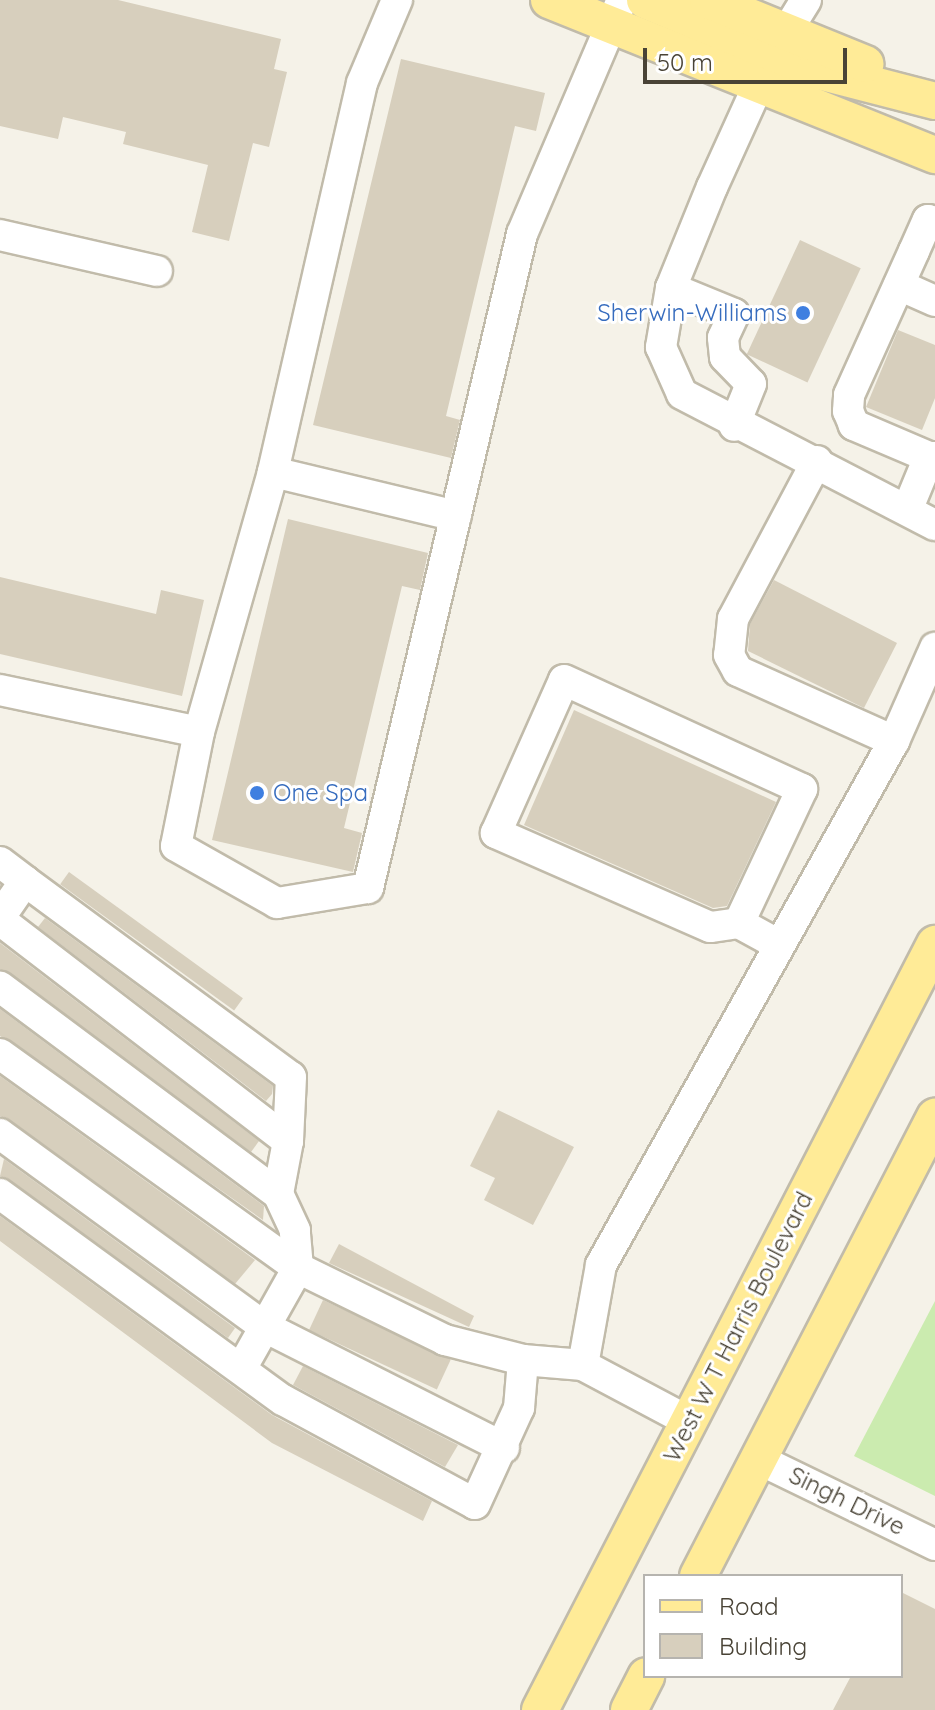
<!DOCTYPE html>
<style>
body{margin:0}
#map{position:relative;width:935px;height:1710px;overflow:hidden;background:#f5f2e8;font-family:Quicksand,sans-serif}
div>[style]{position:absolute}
.green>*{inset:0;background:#cbebaf}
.building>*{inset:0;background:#d7cfbd;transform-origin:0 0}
.roads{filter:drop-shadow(2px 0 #c1bbaa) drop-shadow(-2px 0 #c1bbaa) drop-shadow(0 2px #c1bbaa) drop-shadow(0 -2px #c1bbaa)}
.minor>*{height:30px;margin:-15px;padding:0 15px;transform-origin:15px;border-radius:15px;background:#fff}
.major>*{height:36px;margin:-18px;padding:0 18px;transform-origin:18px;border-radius:18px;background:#ffeb97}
.dots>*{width:22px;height:22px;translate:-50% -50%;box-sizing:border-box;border:4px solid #fff;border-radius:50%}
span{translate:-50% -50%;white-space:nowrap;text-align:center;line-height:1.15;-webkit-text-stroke:6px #fff;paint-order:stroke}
.shop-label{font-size:24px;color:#366cbe}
.right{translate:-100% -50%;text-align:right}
.left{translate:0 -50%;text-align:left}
.street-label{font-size:24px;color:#494336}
.legend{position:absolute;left:643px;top:1574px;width:260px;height:104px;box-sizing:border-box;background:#fff;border:2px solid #b6b4af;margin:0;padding:10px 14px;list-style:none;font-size:24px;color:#494336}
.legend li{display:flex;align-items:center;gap:16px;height:40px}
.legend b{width:40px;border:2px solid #b6b4af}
.scale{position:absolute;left:643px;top:48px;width:204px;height:36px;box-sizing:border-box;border:4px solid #494336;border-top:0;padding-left:10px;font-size:24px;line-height:28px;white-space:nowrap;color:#494336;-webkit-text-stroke:6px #fff;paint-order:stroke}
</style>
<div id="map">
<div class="green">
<div style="clip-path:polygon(935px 1301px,935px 1496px,854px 1456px)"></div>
</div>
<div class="building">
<div style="clip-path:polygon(0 0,118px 0,281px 39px,274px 69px,287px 72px,269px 147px,253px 143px,229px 241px,192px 232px,208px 165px,123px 144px,126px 132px,63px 117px,58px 139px,0 126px)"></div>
<div style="clip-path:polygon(401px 59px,545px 93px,536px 131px,515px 126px,446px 416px,460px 420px,451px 458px,313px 425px)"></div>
<div style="left:800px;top:240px;width:67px;height:126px;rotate:25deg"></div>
<div style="clip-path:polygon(898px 330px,935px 345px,935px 398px,922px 430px,866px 407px)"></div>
<div style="clip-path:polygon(288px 519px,428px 553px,420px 590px,402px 586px,344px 828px,362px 833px,353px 872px,212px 840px)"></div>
<div style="clip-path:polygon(0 577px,156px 614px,161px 590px,204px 600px,182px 696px,0 654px)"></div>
<div style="clip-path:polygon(774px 580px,897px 643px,864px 708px,748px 651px,750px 624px)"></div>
<div style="clip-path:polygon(574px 710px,776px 802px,727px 906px,713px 908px,524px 825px)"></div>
<div style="left:69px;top:872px;width:215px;height:15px;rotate:36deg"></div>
<div style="clip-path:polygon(45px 918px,273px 1086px,272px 1094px,266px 1101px,38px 927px)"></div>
<div style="clip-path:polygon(0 943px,259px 1141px,251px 1152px,0 969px)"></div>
<div style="clip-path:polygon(0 1009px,264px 1206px,263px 1220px,0 1036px)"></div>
<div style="clip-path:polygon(0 1076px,240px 1249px,255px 1260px,235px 1284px,0 1116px)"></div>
<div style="clip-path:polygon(498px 1110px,574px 1147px,533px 1225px,484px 1200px,495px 1178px,470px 1166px)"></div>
<div style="clip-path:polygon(4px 1159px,235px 1328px,228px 1338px,0 1176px)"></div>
<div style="clip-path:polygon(0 1216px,272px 1415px,432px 1501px,423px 1521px,272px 1443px,0 1241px)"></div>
<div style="clip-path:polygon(339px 1244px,474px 1316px,469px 1327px,329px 1263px)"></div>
<div style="left:323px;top:1300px;width:141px;height:33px;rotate:25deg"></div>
<div style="clip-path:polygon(303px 1366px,458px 1445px,445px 1467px,293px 1385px)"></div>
<div style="clip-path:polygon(901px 1592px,935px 1609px,935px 1710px,833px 1710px,851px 1676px,901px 1676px)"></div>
</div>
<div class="roads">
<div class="minor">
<div style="left:397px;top:0;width:90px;rotate:112.9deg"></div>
<div style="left:362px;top:83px;width:399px;rotate:102.9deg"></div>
<div style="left:273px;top:472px;width:188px;rotate:13.5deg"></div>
<div style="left:806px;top:0;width:65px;rotate:121.7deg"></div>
<div style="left:772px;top:55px;width:145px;rotate:114.4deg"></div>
<div style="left:712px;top:187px;width:109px;rotate:112.1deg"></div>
<div style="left:671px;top:288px;width:60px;rotate:99.6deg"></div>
<div style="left:661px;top:347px;width:51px;rotate:65.9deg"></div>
<div style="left:682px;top:394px;width:285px;rotate:27.4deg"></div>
<div style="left:0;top:235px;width:161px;rotate:12.9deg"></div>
<div style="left:899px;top:285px;width:39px;rotate:24deg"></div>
<div style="left:671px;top:288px;width:68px;rotate:22.4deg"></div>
<div style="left:734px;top:314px;width:26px;rotate:115deg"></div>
<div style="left:723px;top:338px;width:19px;rotate:84deg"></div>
<div style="left:725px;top:357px;width:37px;rotate:46deg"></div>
<div style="left:751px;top:384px;width:45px;rotate:112deg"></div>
<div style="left:929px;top:457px;width:82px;rotate:-156.9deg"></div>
<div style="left:854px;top:425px;width:15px;rotate:-113deg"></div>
<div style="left:848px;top:411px;width:16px;rotate:-86deg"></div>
<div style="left:849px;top:395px;width:158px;rotate:-65.7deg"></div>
<div style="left:914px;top:251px;width:34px;rotate:-66deg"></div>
<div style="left:928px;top:220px;width:7px;rotate:16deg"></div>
<div style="left:817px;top:461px;width:179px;rotate:118deg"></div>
<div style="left:733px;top:619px;width:36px;rotate:96deg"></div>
<div style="left:729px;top:655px;width:18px;rotate:61deg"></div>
<div style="left:738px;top:671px;width:171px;rotate:24.2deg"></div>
<div style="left:908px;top:508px;width:55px;rotate:-67.6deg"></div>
<div style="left:929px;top:457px;width:6px"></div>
<div style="left:0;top:690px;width:203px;rotate:11.9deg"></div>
<div style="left:199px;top:732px;width:116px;rotate:101.4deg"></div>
<div style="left:176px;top:846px;width:116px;rotate:29.4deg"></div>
<div style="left:277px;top:903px;width:92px;rotate:-9.4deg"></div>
<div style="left:368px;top:888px;width:672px;rotate:-76.75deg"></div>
<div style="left:522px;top:234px;width:254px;rotate:-66.9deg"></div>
<div style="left:199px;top:732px;width:270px;rotate:-74.1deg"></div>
<div style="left:0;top:862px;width:31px;rotate:37deg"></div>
<div style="left:25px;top:881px;width:44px;rotate:124.8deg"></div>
<div style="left:25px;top:881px;width:330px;rotate:36.4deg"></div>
<div style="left:291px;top:1077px;width:64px;rotate:92.7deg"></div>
<div style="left:0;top:920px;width:363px;rotate:37.5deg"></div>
<div style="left:288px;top:1141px;width:54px;rotate:100.7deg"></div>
<div style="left:278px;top:1194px;width:347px;rotate:-143.3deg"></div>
<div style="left:739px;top:923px;width:29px;rotate:172deg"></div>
<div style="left:710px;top:927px;width:234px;rotate:-156.3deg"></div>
<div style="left:496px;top:833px;width:167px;rotate:-66deg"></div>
<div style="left:564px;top:680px;width:262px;rotate:24.6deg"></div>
<div style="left:802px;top:789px;width:148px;rotate:115.2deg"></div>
<div style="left:739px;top:923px;width:46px;rotate:28.8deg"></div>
<div style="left:0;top:1054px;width:367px;rotate:35.7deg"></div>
<div style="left:298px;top:1268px;width:164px;rotate:26.1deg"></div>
<div style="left:445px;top:1340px;width:81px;rotate:14.4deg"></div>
<div style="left:523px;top:1360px;width:60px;rotate:4.8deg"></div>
<div style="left:0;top:1134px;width:326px;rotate:36.1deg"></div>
<div style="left:263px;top:1326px;width:270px;rotate:26.8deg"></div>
<div style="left:0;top:1194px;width:350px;rotate:36.1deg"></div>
<div style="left:283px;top:1400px;width:218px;rotate:28.4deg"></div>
<div style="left:475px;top:1504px;width:106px;rotate:-65.4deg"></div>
<div style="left:519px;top:1408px;width:48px;rotate:-85.2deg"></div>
<div style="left:241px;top:1369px;width:116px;rotate:-60.6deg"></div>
<div style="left:298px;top:1268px;width:38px;rotate:-95deg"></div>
<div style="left:295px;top:1230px;width:40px;rotate:-115deg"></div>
<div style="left:690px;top:1422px;width:121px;rotate:-152deg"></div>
<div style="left:583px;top:1365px;width:102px;rotate:-79.8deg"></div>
<div style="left:601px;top:1265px;width:600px;rotate:-60.79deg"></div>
<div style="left:894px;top:741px;width:102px;rotate:-66.2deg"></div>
<div style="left:758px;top:1459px;width:197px;rotate:25.9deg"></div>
</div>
<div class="major">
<div style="left:549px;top:0;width:416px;rotate:21.9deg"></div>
<div style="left:645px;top:0;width:184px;rotate:22.4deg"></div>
<div style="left:815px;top:70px;width:124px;rotate:14.5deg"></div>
<div style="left:708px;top:0;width:170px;rotate:22.1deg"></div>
<div style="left:698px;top:1576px;width:517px;rotate:-62.69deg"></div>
<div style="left:540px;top:1710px;width:862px;rotate:-62.72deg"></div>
<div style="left:629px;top:1710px;width:38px;rotate:-63deg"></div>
</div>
</div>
<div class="dots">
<div style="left:803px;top:313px;background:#3f7fe0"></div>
<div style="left:257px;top:793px;background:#3f7fe0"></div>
</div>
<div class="shop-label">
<span class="right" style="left:787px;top:313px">Sherwin-Williams</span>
<span class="left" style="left:273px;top:793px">One Spa</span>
</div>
<div class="street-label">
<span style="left:738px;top:1327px;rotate:-63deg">West W T Harris Boulevard</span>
<span style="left:847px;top:1501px;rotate:26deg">Singh Drive</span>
</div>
<ul class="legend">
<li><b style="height:10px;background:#ffeb97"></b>Road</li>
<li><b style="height:22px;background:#d7cfbd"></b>Building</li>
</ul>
<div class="scale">50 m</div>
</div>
